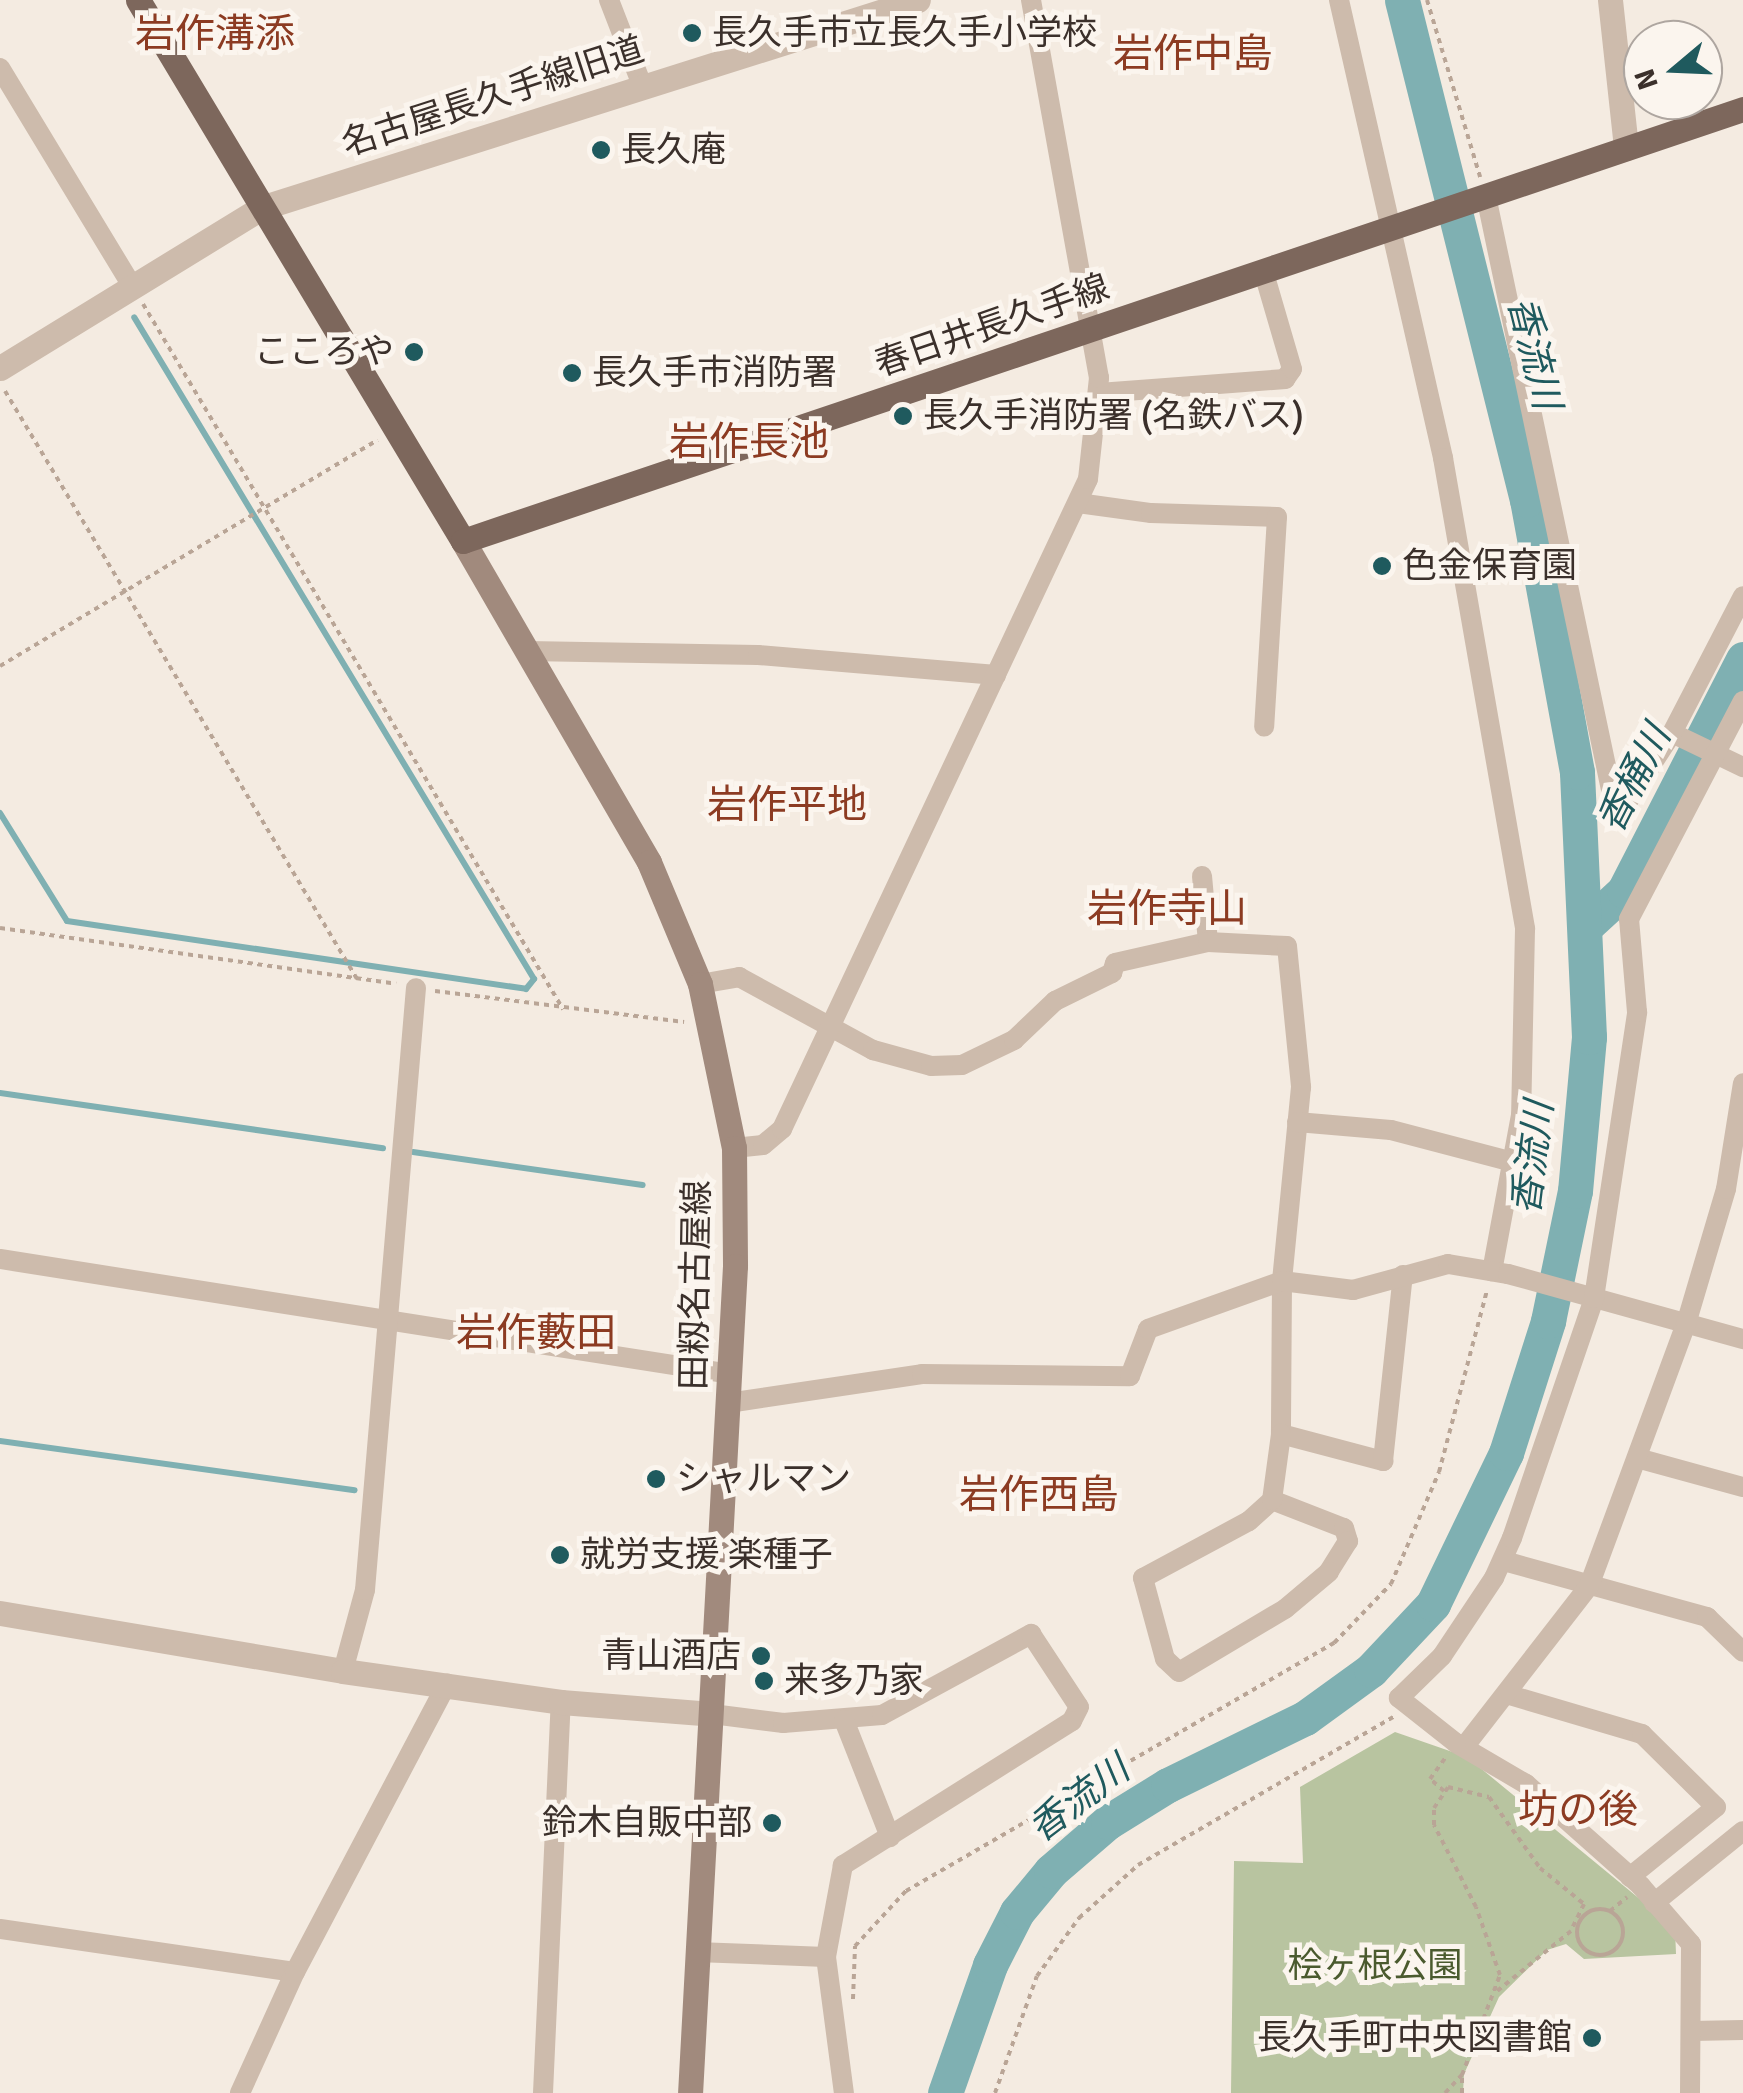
<!DOCTYPE html>
<meta charset="utf-8">
<style>
body{margin:0}
#map{position:relative;width:1743px;height:2093px;overflow:hidden;background:#f4ebe1;font-family:Signika,"Noto Sans JP",sans-serif}
div>[style]{position:absolute}
.green>*{inset:0;background:#b8c4a0}
.stream>*{height:6px;margin:-3px;padding:0 3px;transform-origin:3px;border-radius:3px;background:#7fb0b2}
.river>*{height:35px;margin:-17.5px;padding:0 17.5px;transform-origin:17.5px;border-radius:17.5px;background:#7fb0b2}
.path>*{height:4px;margin-top:-2px;transform-origin:0;background:repeating-linear-gradient(90deg,#b9a596 0 5px,transparent 0 10px)}
.path>.ring{margin:-2px;padding:0;box-sizing:content-box;background:none;border:4px solid #b9a596;border-radius:50%}
.minor>*{height:20px;margin:-10px;padding:0 10px;transform-origin:10px;border-radius:10px;background:#cdbbac}
.tertiary>*{height:25px;margin:-12.5px;padding:0 12.5px;transform-origin:12.5px;border-radius:12.5px;background:#cdbbac}
.secondary>*{height:25px;margin:-12.5px;padding:0 12.5px;transform-origin:12.5px;border-radius:12.5px;background:#a18a7d}
.primary>*{height:25px;margin:-12.5px;padding:0 12.5px;transform-origin:12.5px;border-radius:12.5px;background:#7d675c}
.dots>*{width:28px;height:28px;translate:-50% -50%;box-sizing:border-box;border:5px solid #fbf5ee;border-radius:50%}
span{translate:-50% -50%;white-space:nowrap;text-align:center;line-height:1.15;-webkit-text-stroke:10px #fbf5ee;paint-order:stroke}
.poi-label{font-size:35px;color:#3b302b}
.left{translate:0 -50%;text-align:left}
.right{translate:-100% -50%;text-align:right}
.street-label{font-size:35px;color:#3b302b}
.park-label{font-size:35px;color:#4a5a2e}
.water-label{font-size:38px;color:#1f5a5e;font-style:italic}
.quarter-label{font-size:40px;color:#8c3b22}
.north{position:absolute;left:1623px;top:20px;width:100px;height:100px;box-sizing:border-box;background:#fbf5ee;border:2px solid #aea6a0;border-radius:50%;rotate:251deg;font-size:28px;font-weight:700;line-height:40px;text-align:center;color:#3b302b}
.north::after{content:'';display:block;margin:auto;width:35px;height:45px;background:#1f5a5e;clip-path:polygon(50% 0,100% 100%,50% 72%,0 100%)}
</style>
<div id="map">
<div class="green">
<div style="clip-path:polygon(1395px 1732px,1467px 1757px,1675px 1928px,1676px 1954px,1584px 1959px,1566px 1944px,1547px 1950px,1499px 1997px,1464px 2074px,1463px 2093px,1231px 2093px,1234px 1861px,1303px 1863px,1300px 1787px)"></div>
</div>
<div class="stream">
<div style="left:0;top:813px;width:127px;rotate:58.2deg"></div>
<div style="left:67px;top:921px;width:464px;rotate:8.4deg"></div>
<div style="left:526px;top:989px;width:13px;rotate:-51deg"></div>
<div style="left:534px;top:979px;width:773px;rotate:-121.14deg"></div>
<div style="left:0;top:1093px;width:387px;rotate:8.2deg"></div>
<div style="left:413px;top:1152px;width:232px;rotate:8.2deg"></div>
<div style="left:0;top:1441px;width:358px;rotate:7.9deg"></div>
</div>
<div class="river">
<div style="left:1585px;top:927px;width:53px;rotate:-42.7deg"></div>
<div style="left:1624px;top:891px;width:261px;rotate:-62.8deg"></div>
<div style="left:945px;top:2093px;width:136px;rotate:-70.6deg"></div>
<div style="left:990px;top:1965px;width:59px;rotate:-63deg"></div>
<div style="left:1017px;top:1912px;width:53px;rotate:-50.3deg"></div>
<div style="left:1051px;top:1871px;width:75px;rotate:-40.7deg"></div>
<div style="left:1108px;top:1822px;width:70px;rotate:-31.7deg"></div>
<div style="left:1168px;top:1785px;width:153px;rotate:-26.1deg"></div>
<div style="left:1305px;top:1718px;width:82px;rotate:-36deg"></div>
<div style="left:1371px;top:1670px;width:91px;rotate:-46.8deg"></div>
<div style="left:1433px;top:1604px;width:168px;rotate:-64.2deg"></div>
<div style="left:1506px;top:1453px;width:139px;rotate:-72.3deg"></div>
<div style="left:1548px;top:1321px;width:133px;rotate:-78.3deg"></div>
<div style="left:1575px;top:1191px;width:155px;rotate:-84.8deg"></div>
<div style="left:1589px;top:1037px;width:265px;rotate:-92.6deg"></div>
<div style="left:1577px;top:772px;width:277px;rotate:-100.4deg"></div>
<div style="left:1527px;top:500px;width:515px;rotate:-104.04deg"></div>
</div>
<div class="path">
<div style="left:1427px;top:0;width:185px;rotate:73.3deg"></div>
<div style="left:143px;top:304px;width:821px;rotate:59.22deg"></div>
<div style="left:5px;top:391px;width:685px;rotate:59.09deg"></div>
<div style="left:0;top:666px;width:440px;rotate:-30.9deg"></div>
<div style="left:0;top:928px;width:400px;rotate:8deg"></div>
<div style="left:435px;top:991px;width:251px;rotate:7.1deg"></div>
<div style="left:1444px;top:1791px;width:18px;rotate:-139deg"></div>
<div style="left:1430px;top:1779px;width:27px;rotate:-54deg"></div>
<div class="ring" style="left:1577px;top:1909px;width:42px;height:42px"></div>
<div style="left:1610px;top:1911px;width:22px;rotate:-39deg"></div>
<div style="left:853px;top:1999px;width:53px;rotate:-87.8deg"></div>
<div style="left:855px;top:1946px;width:75px;rotate:-47.2deg"></div>
<div style="left:906px;top:1891px;width:495px;rotate:-30.1deg"></div>
<div style="left:1334px;top:1643px;width:82px;rotate:-46deg"></div>
<div style="left:1391px;top:1584px;width:122px;rotate:-66.8deg"></div>
<div style="left:1439px;top:1472px;width:188px;rotate:-75.2deg"></div>
<div style="left:995px;top:2093px;width:124px;rotate:-70.3deg"></div>
<div style="left:1037px;top:1976px;width:72px;rotate:-54.1deg"></div>
<div style="left:1079px;top:1918px;width:79px;rotate:-41.9deg"></div>
<div style="left:1138px;top:1865px;width:295px;rotate:-30.1deg"></div>
<div style="left:1445px;top:2093px;width:25px;rotate:-47deg"></div>
<div style="left:1462px;top:2093px;width:18px;rotate:-90deg"></div>
<div style="left:1462px;top:2075px;width:107px;rotate:-69.2deg"></div>
<div style="left:1500px;top:1975px;width:72px;rotate:-109.4deg"></div>
<div style="left:1476px;top:1907px;width:92px;rotate:-117.1deg"></div>
<div style="left:1434px;top:1825px;width:17px;rotate:-90deg"></div>
<div style="left:1434px;top:1808px;width:25px;rotate:-56deg"></div>
<div style="left:1448px;top:1787px;width:42px;rotate:13.7deg"></div>
<div style="left:1489px;top:1797px;width:87px;rotate:54.3deg"></div>
<div style="left:1540px;top:1868px;width:57px;rotate:39.3deg"></div>
<div style="left:1584px;top:1904px;width:30px;rotate:116deg"></div>
<div style="left:1571px;top:1931px;width:97px;rotate:140.9deg"></div>
</div>
<div class="minor">
<div style="left:609px;top:0;width:91px;rotate:68.8deg"></div>
<div style="left:1339px;top:0;width:470px;rotate:77.2deg"></div>
<div style="left:1443px;top:458px;width:478px;rotate:80.1deg"></div>
<div style="left:1525px;top:929px;width:186px;rotate:91.2deg"></div>
<div style="left:1521px;top:1115px;width:159px;rotate:100.5deg"></div>
<div style="left:0;top:68px;width:258px;rotate:58.8deg"></div>
<div style="left:1486px;top:196px;width:636px;rotate:78.11deg"></div>
<div style="left:1099px;top:393px;width:187px;rotate:-4.3deg"></div>
<div style="left:1285px;top:379px;width:12px;rotate:-55deg"></div>
<div style="left:1292px;top:369px;width:103px;rotate:-106.3deg"></div>
<div style="left:1078px;top:503px;width:74px;rotate:7.8deg"></div>
<div style="left:1151px;top:513px;width:126px;rotate:1.8deg"></div>
<div style="left:1277px;top:517px;width:210px;rotate:93.5deg"></div>
<div style="left:527px;top:651px;width:231px;rotate:1deg"></div>
<div style="left:758px;top:655px;width:239px;rotate:4.8deg"></div>
<div style="left:1672px;top:733px;width:79px;rotate:25.6deg"></div>
<div style="left:1617px;top:818px;width:101px;rotate:-57.1deg"></div>
<div style="left:1672px;top:733px;width:154px;rotate:-62.6deg"></div>
<div style="left:1202px;top:876px;width:66px;rotate:84.8deg"></div>
<div style="left:700px;top:984px;width:40px;rotate:-10deg"></div>
<div style="left:739px;top:977px;width:153px;rotate:28.6deg"></div>
<div style="left:873px;top:1050px;width:60px;rotate:15.4deg"></div>
<div style="left:931px;top:1066px;width:31px;rotate:-2deg"></div>
<div style="left:962px;top:1065px;width:58px;rotate:-25.7deg"></div>
<div style="left:1014px;top:1040px;width:57px;rotate:-43.6deg"></div>
<div style="left:1055px;top:1001px;width:64px;rotate:-26.2deg"></div>
<div style="left:1112px;top:973px;width:10px;rotate:-73deg"></div>
<div style="left:1115px;top:963px;width:95px;rotate:-12.7deg"></div>
<div style="left:1208px;top:942px;width:79px;rotate:2.9deg"></div>
<div style="left:1287px;top:946px;width:142px;rotate:84.3deg"></div>
<div style="left:1301px;top:1087px;width:195px;rotate:95.6deg"></div>
<div style="left:1282px;top:1281px;width:153px;rotate:90.4deg"></div>
<div style="left:1281px;top:1434px;width:106px;rotate:14.8deg"></div>
<div style="left:1383px;top:1461px;width:187px;rotate:-83.9deg"></div>
<div style="left:1297px;top:1122px;width:94px;rotate:4.9deg"></div>
<div style="left:1391px;top:1130px;width:126px;rotate:14.7deg"></div>
<div style="left:734px;top:1148px;width:29px;rotate:-6deg"></div>
<div style="left:763px;top:1145px;width:25px;rotate:-40deg"></div>
<div style="left:782px;top:1129px;width:718px;rotate:-64.79deg"></div>
<div style="left:1088px;top:479px;width:102px;rotate:-83.8deg"></div>
<div style="left:1099px;top:378px;width:384px;rotate:-100.2deg"></div>
<div style="left:0;top:1259px;width:739px;rotate:8.95deg"></div>
<div style="left:728px;top:1403px;width:196px;rotate:-8.5deg"></div>
<div style="left:922px;top:1374px;width:208px;rotate:0.6deg"></div>
<div style="left:1130px;top:1376px;width:50px;rotate:-69deg"></div>
<div style="left:1148px;top:1329px;width:142px;rotate:-19.7deg"></div>
<div style="left:1282px;top:1281px;width:72px;rotate:7.2deg"></div>
<div style="left:1353px;top:1290px;width:98px;rotate:-15.3deg"></div>
<div style="left:1448px;top:1264px;width:61px;rotate:9.5deg"></div>
<div style="left:1508px;top:1274px;width:244px;rotate:15.5deg"></div>
<div style="left:1637px;top:1458px;width:110px;rotate:15.3deg"></div>
<div style="left:1272px;top:1500px;width:77px;rotate:21.3deg"></div>
<div style="left:1344px;top:1528px;width:14px;rotate:73deg"></div>
<div style="left:1348px;top:1541px;width:36px;rotate:122deg"></div>
<div style="left:1329px;top:1572px;width:57px;rotate:139.9deg"></div>
<div style="left:1285px;top:1609px;width:123px;rotate:149.3deg"></div>
<div style="left:1179px;top:1672px;width:19px;rotate:-137deg"></div>
<div style="left:1165px;top:1659px;width:84px;rotate:-105.2deg"></div>
<div style="left:1143px;top:1578px;width:120px;rotate:-28.3deg"></div>
<div style="left:1249px;top:1521px;width:31px;rotate:-42deg"></div>
<div style="left:1272px;top:1500px;width:67px;rotate:-82.2deg"></div>
<div style="left:1504px;top:1561px;width:211px;rotate:15.4deg"></div>
<div style="left:1707px;top:1617px;width:50px;rotate:44.2deg"></div>
<div style="left:343px;top:1671px;width:84px;rotate:-74.8deg"></div>
<div style="left:365px;top:1590px;width:604px;rotate:-85.16deg"></div>
<div style="left:1506px;top:1694px;width:142px;rotate:16.4deg"></div>
<div style="left:1642px;top:1734px;width:104px;rotate:44.6deg"></div>
<div style="left:1716px;top:1807px;width:111px;rotate:140.9deg"></div>
<div style="left:712px;top:1714px;width:72px;rotate:7.2deg"></div>
<div style="left:783px;top:1723px;width:99px;rotate:-4.6deg"></div>
<div style="left:882px;top:1715px;width:170px;rotate:-28.5deg"></div>
<div style="left:1031px;top:1634px;width:87px;rotate:56.7deg"></div>
<div style="left:1079px;top:1707px;width:16px;rotate:117deg"></div>
<div style="left:1072px;top:1721px;width:271px;rotate:147.8deg"></div>
<div style="left:843px;top:1865px;width:94px;rotate:100.5deg"></div>
<div style="left:826px;top:1957px;width:137px;rotate:82.5deg"></div>
<div style="left:844px;top:1720px;width:126px;rotate:68.5deg"></div>
<div style="left:1464px;top:1747px;width:204px;rotate:-52.2deg"></div>
<div style="left:1589px;top:1586px;width:279px;rotate:-69.7deg"></div>
<div style="left:1686px;top:1324px;width:141px;rotate:-73.5deg"></div>
<div style="left:1726px;top:1189px;width:107px;rotate:-80.9deg"></div>
<div style="left:1654px;top:1903px;width:114px;rotate:-39deg"></div>
<div style="left:0;top:1929px;width:298px;rotate:8.3deg"></div>
<div style="left:696px;top:1952px;width:130px;rotate:2.2deg"></div>
<div style="left:1691px;top:2031px;width:52px;rotate:-1.1deg"></div>
<div style="left:240px;top:2093px;width:133px;rotate:-65.6deg"></div>
<div style="left:295px;top:1972px;width:326px;rotate:-62.2deg"></div>
<div style="left:543px;top:2093px;width:391px;rotate:-87.4deg"></div>
<div style="left:1690px;top:2093px;width:149px;rotate:-89.6deg"></div>
<div style="left:1691px;top:1944px;width:77px;rotate:-130.8deg"></div>
<div style="left:1641px;top:1886px;width:154px;rotate:-138.4deg"></div>
<div style="left:1526px;top:1784px;width:81px;rotate:-149.6deg"></div>
<div style="left:1456px;top:1743px;width:73px;rotate:-141.7deg"></div>
<div style="left:1399px;top:1698px;width:60px;rotate:-44.3deg"></div>
<div style="left:1442px;top:1656px;width:94px;rotate:-56.3deg"></div>
<div style="left:1494px;top:1578px;width:44px;rotate:-65.8deg"></div>
<div style="left:1512px;top:1538px;width:254px;rotate:-71.1deg"></div>
<div style="left:1594px;top:1298px;width:289px;rotate:-81.4deg"></div>
<div style="left:1637px;top:1012px;width:93px;rotate:-94.9deg"></div>
<div style="left:1629px;top:919px;width:246px;rotate:-62.4deg"></div>
</div>
<div class="tertiary">
<div style="left:1610px;top:0;width:149px;rotate:83.8deg"></div>
<div style="left:0;top:368px;width:306px;rotate:-31.5deg"></div>
<div style="left:261px;top:208px;width:689px;rotate:-17.57deg"></div>
<div style="left:0;top:1613px;width:348px;rotate:9.6deg"></div>
<div style="left:343px;top:1671px;width:220px;rotate:8.1deg"></div>
<div style="left:561px;top:1702px;width:151px;rotate:4.5deg"></div>
</div>
<div class="secondary">
<div style="left:463px;top:541px;width:371px;rotate:59.9deg"></div>
<div style="left:649px;top:862px;width:132px;rotate:67.3deg"></div>
<div style="left:700px;top:984px;width:167px;rotate:78.3deg"></div>
<div style="left:734px;top:1148px;width:118px;rotate:89.5deg"></div>
<div style="left:735px;top:1266px;width:828px;rotate:93.11deg"></div>
</div>
<div class="primary">
<div style="left:138px;top:0;width:631px;rotate:59.01deg"></div>
<div style="left:463px;top:541px;width:1351px;rotate:-18.65deg"></div>
</div>
<div class="dots">
<div style="left:692px;top:33px;background:#1f5a5e"></div>
<div style="left:601px;top:150px;background:#1f5a5e"></div>
<div style="left:414px;top:352px;background:#1f5a5e"></div>
<div style="left:572px;top:373px;background:#1f5a5e"></div>
<div style="left:903px;top:416px;background:#1f5a5e"></div>
<div style="left:1382px;top:566px;background:#1f5a5e"></div>
<div style="left:656px;top:1479px;background:#1f5a5e"></div>
<div style="left:560px;top:1555px;background:#1f5a5e"></div>
<div style="left:761px;top:1656px;background:#1f5a5e"></div>
<div style="left:764px;top:1681px;background:#1f5a5e"></div>
<div style="left:772px;top:1823px;background:#1f5a5e"></div>
<div style="left:1592px;top:2038px;background:#1f5a5e"></div>
</div>
<div class="poi-label">
<span class="left" style="left:712px;top:33px">長久手市立長久手小学校</span>
<span class="left" style="left:621px;top:150px">長久庵</span>
<span class="right" style="left:394px;top:352px">こころや</span>
<span class="left" style="left:592px;top:373px">長久手市消防署</span>
<span class="left" style="left:923px;top:416px">長久手消防署 (名鉄バス)</span>
<span class="left" style="left:1402px;top:566px">色金保育園</span>
<span class="left" style="left:676px;top:1479px">シャルマン</span>
<span class="left" style="left:580px;top:1555px">就労支援 楽種子</span>
<span class="right" style="left:741px;top:1656px">青山酒店</span>
<span class="left" style="left:784px;top:1681px">来多乃家</span>
<span class="right" style="left:752px;top:1823px">鈴木自販中部</span>
<span class="right" style="left:1572px;top:2038px">長久手町中央図書館</span>
</div>
<div class="street-label">
<span style="left:493px;top:97px;rotate:-18deg">名古屋長久手線旧道</span>
<span style="left:992px;top:326px;rotate:-19deg">春日井長久手線</span>
<span style="left:696px;top:1285px;rotate:-89deg">田籾名古屋線</span>
</div>
<div class="park-label">
<span style="left:1375px;top:1966px">桧ヶ根公園</span>
</div>
<div class="water-label">
<span style="left:1534px;top:353px;rotate:76deg">香流川</span>
<span style="left:1634px;top:779px;rotate:-63deg">香桶川</span>
<span style="left:1533px;top:1158px;rotate:-83deg">香流川</span>
<span style="left:1079px;top:1799px;rotate:-37deg">香流川</span>
</div>
<div class="quarter-label">
<span style="left:215px;top:34px">岩作溝添</span>
<span style="left:1193px;top:54px">岩作中島</span>
<span style="left:749px;top:442px">岩作長池</span>
<span style="left:787px;top:805px">岩作平地</span>
<span style="left:1167px;top:909px">岩作寺山</span>
<span style="left:536px;top:1333px">岩作藪田</span>
<span style="left:1039px;top:1495px">岩作西島</span>
<span style="left:1578px;top:1810px">坊の後</span>
</div>
<div class="north">N</div>
</div>
